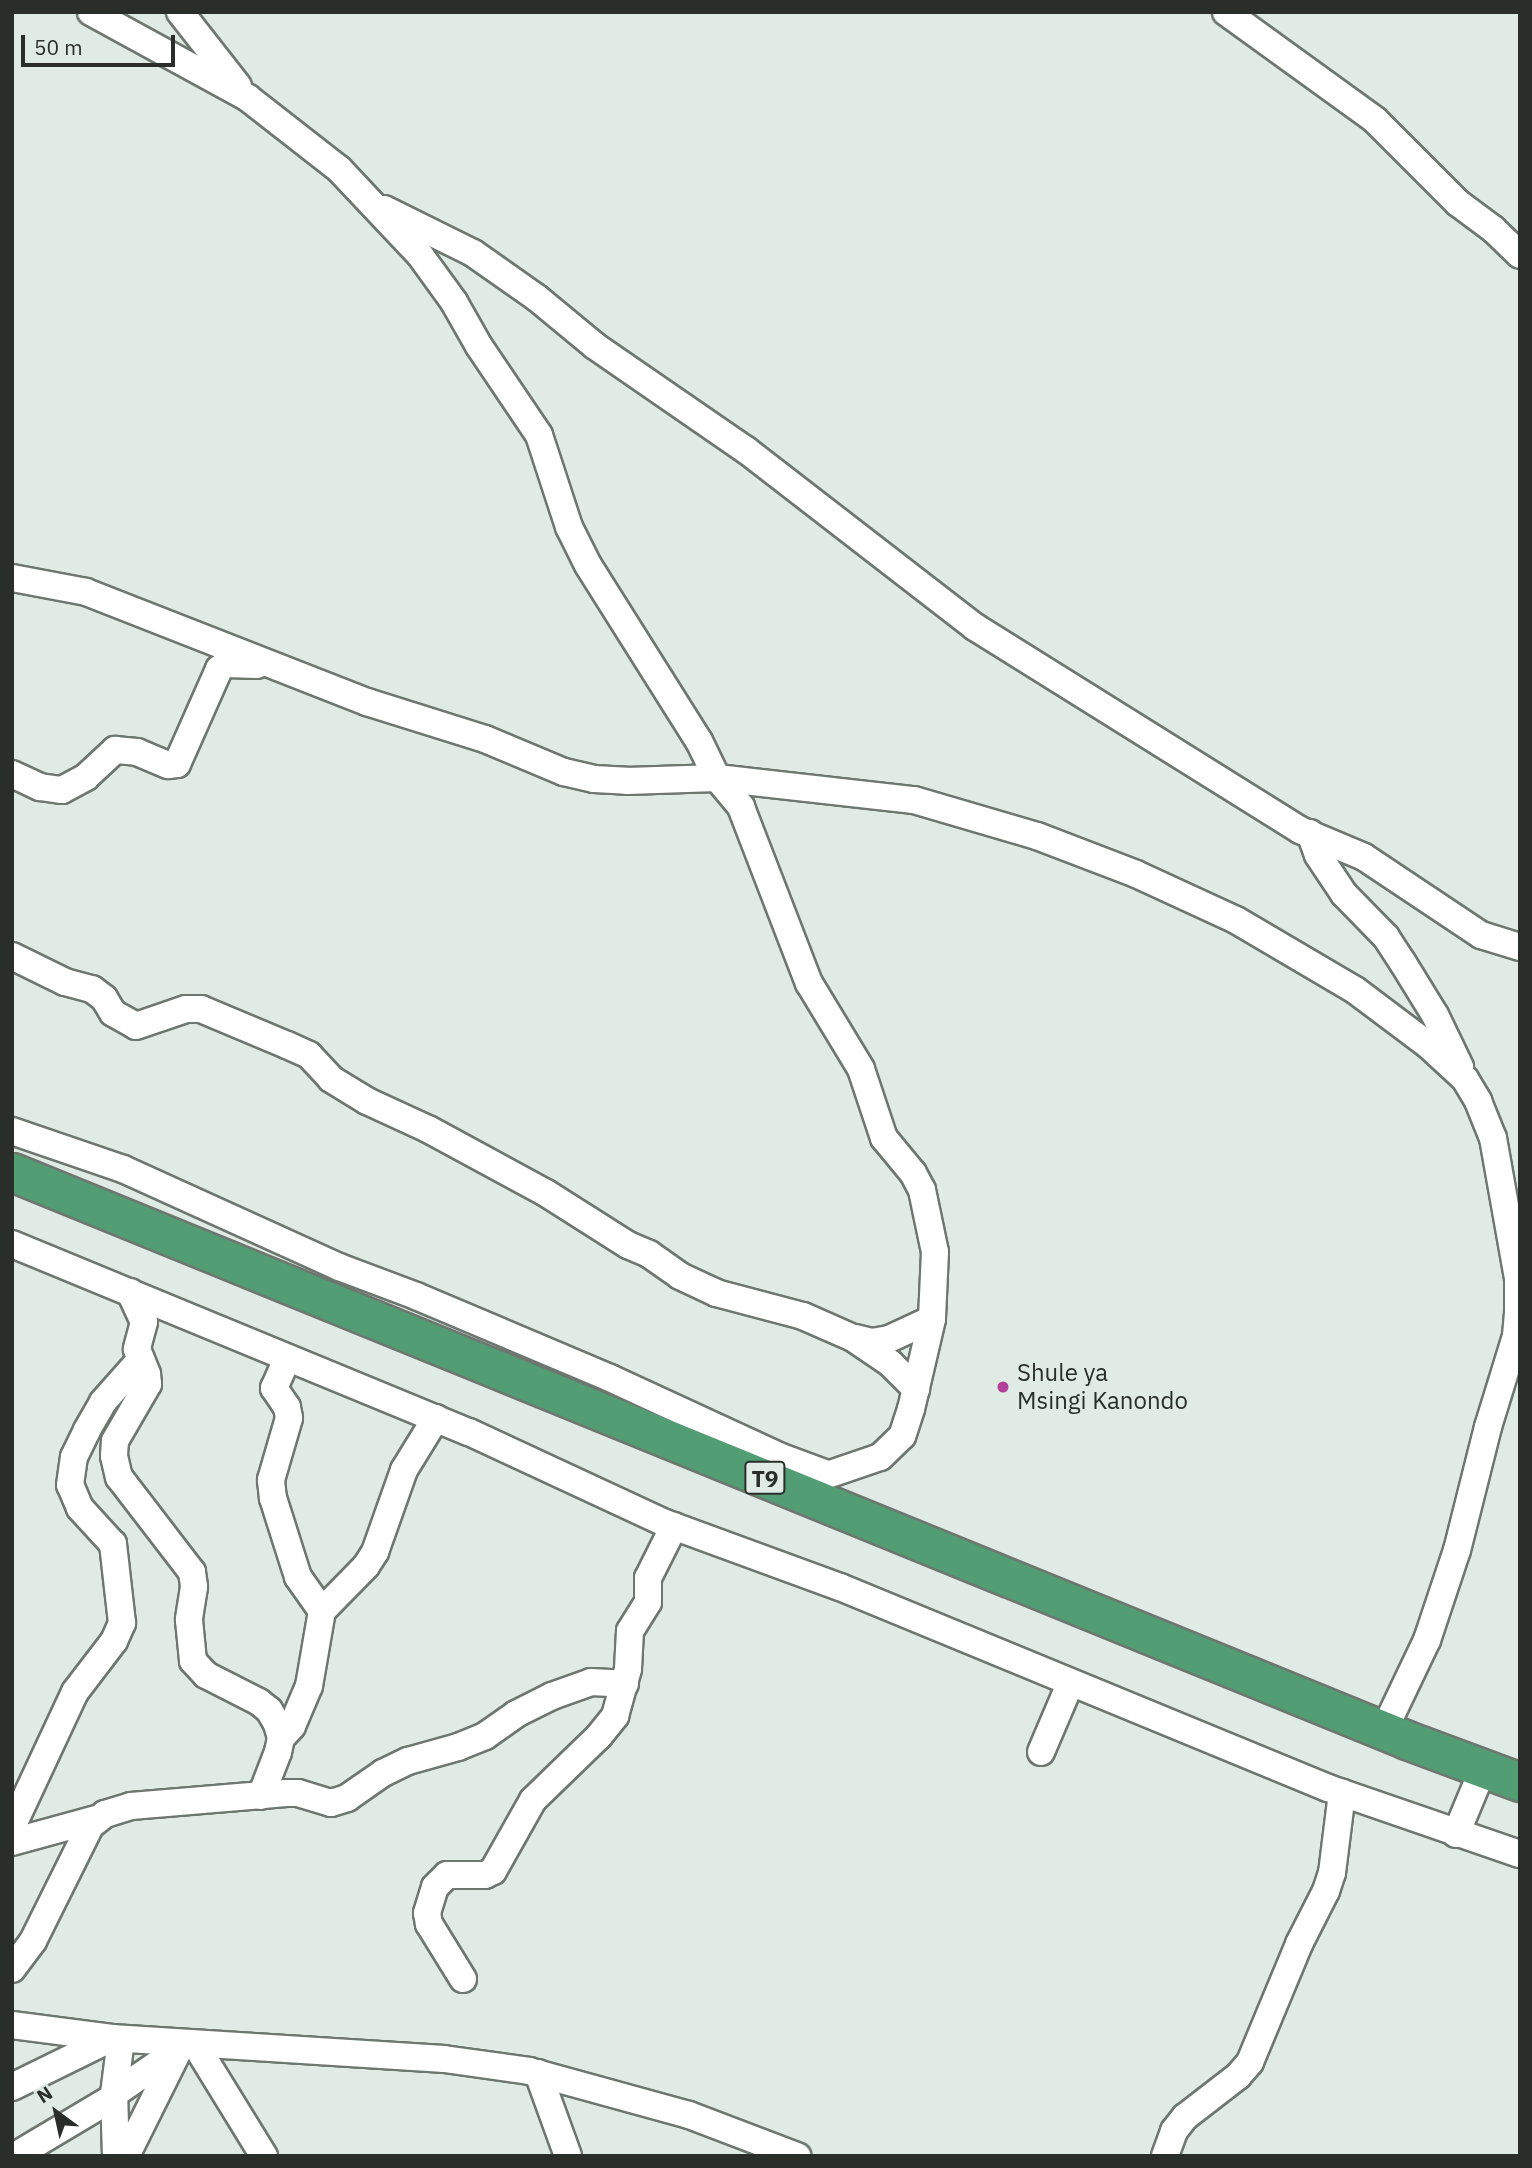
<!DOCTYPE html>
<style>
body{margin:0}
#map{position:relative;width:1532px;height:2168px;overflow:hidden;background:#dfebe4;font-family:"IBM Plex Sans",sans-serif}
div>[style]{position:absolute}
.roads{filter:drop-shadow(2px 0 #6d7770) drop-shadow(-2px 0 #6d7770) drop-shadow(0 2px #6d7770) drop-shadow(0 -2px #6d7770)}
.minor>*{height:26px;margin:-13px;padding:0 13px;transform-origin:13px;border-radius:13px;background:#fff}
.highway>*{height:37px;margin:-18.5px;padding:0 18.5px;transform-origin:18.5px;border-radius:18.5px;background:#539d74}
.dots>*{width:19px;height:19px;translate:-50% -50%;box-sizing:border-box;border:4px solid #dfebe4;border-radius:50%}
span{translate:-50% -50%;white-space:nowrap;text-align:center;line-height:1.15;-webkit-text-stroke:6px #dfebe4;paint-order:stroke}
.shield-label span{padding:2px 5px;background:#dfebe4;border:2px solid;border-radius:5px;-webkit-text-stroke-width:0}
.shield-label{font-size:23px;color:#2a2e2b;font-weight:700}
.poi-label{font-size:24px;color:#2a2e2b}
.left{translate:0 -50%;text-align:left}
.frame{position:absolute;inset:0;border:14px solid #2a2e2b;pointer-events:none}
.north{position:absolute;left:21px;top:2077px;width:70px;height:70px;-webkit-text-stroke:5px #dfebe4;paint-order:stroke;rotate:327deg;font-size:19px;font-weight:700;line-height:28px;text-align:center;color:#2a2e2b}
.north::after{content:'';display:block;margin:auto;width:24px;height:32px;background:#2a2e2b;clip-path:polygon(50% 0,100% 100%,50% 72%,0 100%)}
.scale{position:absolute;left:21px;top:35px;width:154px;height:32px;box-sizing:border-box;border:4px solid #2a2e2b;border-top:0;padding-left:9px;font-size:21px;line-height:24px;white-space:nowrap;color:#2a2e2b;-webkit-text-stroke:5px #dfebe4;paint-order:stroke}
</style>
<div id="map">
<div class="roads">
<div class="minor">
<div style="left:91px;top:12px;width:179px;rotate:28.7deg"></div>
<div style="left:248px;top:98px;width:115px;rotate:38deg"></div>
<div style="left:339px;top:169px;width:118px;rotate:46.7deg"></div>
<div style="left:420px;top:255px;width:58px;rotate:54.1deg"></div>
<div style="left:454px;top:302px;width:51px;rotate:60.4deg"></div>
<div style="left:479px;top:346px;width:107px;rotate:56deg"></div>
<div style="left:539px;top:435px;width:97px;rotate:71.9deg"></div>
<div style="left:569px;top:527px;width:42px;rotate:63.4deg"></div>
<div style="left:588px;top:565px;width:208px;rotate:57.8deg"></div>
<div style="left:699px;top:741px;width:41px;rotate:64.1deg"></div>
<div style="left:717px;top:778px;width:38px;rotate:50deg"></div>
<div style="left:741px;top:807px;width:189px;rotate:68.9deg"></div>
<div style="left:809px;top:983px;width:100px;rotate:58.8deg"></div>
<div style="left:861px;top:1069px;width:73px;rotate:71.6deg"></div>
<div style="left:884px;top:1138px;width:45px;rotate:50.4deg"></div>
<div style="left:913px;top:1173px;width:19px;rotate:62deg"></div>
<div style="left:922px;top:1190px;width:63px;rotate:78.2deg"></div>
<div style="left:935px;top:1252px;width:67px;rotate:92.6deg"></div>
<div style="left:932px;top:1319px;width:92px;rotate:103.1deg"></div>
<div style="left:911px;top:1409px;width:28px;rotate:108deg"></div>
<div style="left:902px;top:1436px;width:30px;rotate:136deg"></div>
<div style="left:880px;top:1457px;width:96px;rotate:161.2deg"></div>
<div style="left:180px;top:12px;width:94px;rotate:51.9deg"></div>
<div style="left:1226px;top:12px;width:184px;rotate:35.9deg"></div>
<div style="left:1375px;top:120px;width:117px;rotate:45deg"></div>
<div style="left:1458px;top:203px;width:44px;rotate:36.6deg"></div>
<div style="left:1493px;top:229px;width:37px;rotate:44deg"></div>
<div style="left:384px;top:209px;width:99px;rotate:26.3deg"></div>
<div style="left:473px;top:253px;width:78px;rotate:35.1deg"></div>
<div style="left:537px;top:298px;width:75px;rotate:39.6deg"></div>
<div style="left:595px;top:346px;width:183px;rotate:34.6deg"></div>
<div style="left:746px;top:450px;width:289px;rotate:37.7deg"></div>
<div style="left:975px;top:627px;width:383px;rotate:32deg"></div>
<div style="left:1300px;top:830px;width:69px;rotate:22.9deg"></div>
<div style="left:1364px;top:857px;width:141px;rotate:33.7deg"></div>
<div style="left:1481px;top:935px;width:41px;rotate:17.1deg"></div>
<div style="left:12px;top:578px;width:75px;rotate:10.7deg"></div>
<div style="left:86px;top:592px;width:302px;rotate:21.4deg"></div>
<div style="left:367px;top:702px;width:124px;rotate:17.4deg"></div>
<div style="left:485px;top:739px;width:86px;rotate:22.7deg"></div>
<div style="left:564px;top:772px;width:31px;rotate:13deg"></div>
<div style="left:594px;top:779px;width:33px;rotate:3deg"></div>
<div style="left:627px;top:781px;width:90px;rotate:-1.9deg"></div>
<div style="left:717px;top:778px;width:198px;rotate:6.4deg"></div>
<div style="left:914px;top:800px;width:128px;rotate:16.3deg"></div>
<div style="left:1037px;top:836px;width:106px;rotate:21deg"></div>
<div style="left:1136px;top:874px;width:110px;rotate:24.7deg"></div>
<div style="left:1236px;top:920px;width:138px;rotate:30.5deg"></div>
<div style="left:1355px;top:990px;width:90px;rotate:36.9deg"></div>
<div style="left:1427px;top:1044px;width:52px;rotate:42.6deg"></div>
<div style="left:1465px;top:1079px;width:26px;rotate:59deg"></div>
<div style="left:1478px;top:1101px;width:40px;rotate:68deg"></div>
<div style="left:1493px;top:1138px;width:142px;rotate:79.9deg"></div>
<div style="left:1518px;top:1278px;width:35px;rotate:90deg"></div>
<div style="left:1518px;top:1313px;width:23px;rotate:95deg"></div>
<div style="left:1516px;top:1336px;width:95px;rotate:107.1deg"></div>
<div style="left:1488px;top:1427px;width:127px;rotate:104.1deg"></div>
<div style="left:1457px;top:1550px;width:95px;rotate:108.4deg"></div>
<div style="left:1427px;top:1640px;width:100px;rotate:115.5deg"></div>
<div style="left:12px;top:774px;width:31px;rotate:25deg"></div>
<div style="left:40px;top:787px;width:22px;rotate:8deg"></div>
<div style="left:62px;top:790px;width:27px;rotate:-28deg"></div>
<div style="left:86px;top:777px;width:40px;rotate:-43deg"></div>
<div style="left:115px;top:750px;width:22px;rotate:5deg"></div>
<div style="left:137px;top:752px;width:34px;rotate:23deg"></div>
<div style="left:168px;top:765px;width:9px;rotate:-6deg"></div>
<div style="left:177px;top:764px;width:104px;rotate:-66.1deg"></div>
<div style="left:219px;top:669px;width:9px;rotate:-36deg"></div>
<div style="left:226px;top:664px;width:31px;rotate:2deg"></div>
<div style="left:1310px;top:833px;width:23px;rotate:70deg"></div>
<div style="left:1318px;top:855px;width:47px;rotate:56.3deg"></div>
<div style="left:1344px;top:894px;width:60px;rotate:45.7deg"></div>
<div style="left:1386px;top:937px;width:31px;rotate:57deg"></div>
<div style="left:1403px;top:963px;width:61px;rotate:58.4deg"></div>
<div style="left:1435px;top:1015px;width:58px;rotate:64.3deg"></div>
<div style="left:12px;top:956px;width:59px;rotate:26.1deg"></div>
<div style="left:65px;top:982px;width:28px;rotate:15deg"></div>
<div style="left:92px;top:989px;width:15px;rotate:37deg"></div>
<div style="left:104px;top:998px;width:17px;rotate:59deg"></div>
<div style="left:113px;top:1013px;width:26px;rotate:29deg"></div>
<div style="left:136px;top:1026px;width:53px;rotate:-18.8deg"></div>
<div style="left:186px;top:1009px;width:15px"></div>
<div style="left:201px;top:1009px;width:93px;rotate:22.7deg"></div>
<div style="left:287px;top:1045px;width:24px;rotate:24deg"></div>
<div style="left:309px;top:1055px;width:33px;rotate:47deg"></div>
<div style="left:331px;top:1079px;width:42px;rotate:31.4deg"></div>
<div style="left:367px;top:1101px;width:67px;rotate:24.7deg"></div>
<div style="left:428px;top:1129px;width:134px;rotate:28.5deg"></div>
<div style="left:546px;top:1193px;width:97px;rotate:32.4deg"></div>
<div style="left:628px;top:1245px;width:23px;rotate:23deg"></div>
<div style="left:649px;top:1254px;width:38px;rotate:35deg"></div>
<div style="left:680px;top:1276px;width:40px;rotate:25deg"></div>
<div style="left:716px;top:1293px;width:90px;rotate:14.8deg"></div>
<div style="left:803px;top:1316px;width:55px;rotate:23.7deg"></div>
<div style="left:853px;top:1338px;width:45px;rotate:34deg"></div>
<div style="left:890px;top:1363px;width:37px;rotate:45deg"></div>
<div style="left:12px;top:1131px;width:117px;rotate:18.9deg"></div>
<div style="left:123px;top:1169px;width:237px;rotate:24.4deg"></div>
<div style="left:339px;top:1267px;width:82px;rotate:20.6deg"></div>
<div style="left:416px;top:1296px;width:211px;rotate:22.9deg"></div>
<div style="left:610px;top:1378px;width:188px;rotate:24.8deg"></div>
<div style="left:781px;top:1457px;width:49px;rotate:20.3deg"></div>
<div style="left:12px;top:1244px;width:494px;rotate:22.4deg"></div>
<div style="left:469px;top:1432px;width:216px;rotate:24.9deg"></div>
<div style="left:665px;top:1523px;width:186px;rotate:20.1deg"></div>
<div style="left:840px;top:1587px;width:528px;rotate:22.39deg"></div>
<div style="left:1328px;top:1788px;width:203px;rotate:19deg"></div>
<div style="left:130px;top:1292px;width:33px;rotate:65deg"></div>
<div style="left:144px;top:1322px;width:28px;rotate:105deg"></div>
<div style="left:137px;top:1349px;width:27px;rotate:68deg"></div>
<div style="left:147px;top:1374px;width:10px;rotate:84deg"></div>
<div style="left:148px;top:1384px;width:66px;rotate:120.1deg"></div>
<div style="left:115px;top:1441px;width:15px;rotate:94deg"></div>
<div style="left:114px;top:1456px;width:22px;rotate:77deg"></div>
<div style="left:119px;top:1477px;width:120px;rotate:52.5deg"></div>
<div style="left:192px;top:1572px;width:15px;rotate:82deg"></div>
<div style="left:194px;top:1587px;width:33px;rotate:99deg"></div>
<div style="left:189px;top:1620px;width:41px;rotate:84.4deg"></div>
<div style="left:193px;top:1661px;width:19px;rotate:47deg"></div>
<div style="left:206px;top:1675px;width:59px;rotate:27deg"></div>
<div style="left:259px;top:1702px;width:13px;rotate:39deg"></div>
<div style="left:269px;top:1710px;width:16px;rotate:60deg"></div>
<div style="left:277px;top:1724px;width:15px;rotate:74deg"></div>
<div style="left:281px;top:1738px;width:14px;rotate:102deg"></div>
<div style="left:278px;top:1752px;width:47px;rotate:111.1deg"></div>
<div style="left:855px;top:1338px;width:17px;rotate:13deg"></div>
<div style="left:872px;top:1342px;width:17px;rotate:-10deg"></div>
<div style="left:889px;top:1339px;width:47px;rotate:-24.9deg"></div>
<div style="left:287px;top:1359px;width:32px;rotate:114deg"></div>
<div style="left:274px;top:1388px;width:23px;rotate:56deg"></div>
<div style="left:287px;top:1407px;width:11px;rotate:80deg"></div>
<div style="left:289px;top:1418px;width:65px;rotate:106.2deg"></div>
<div style="left:271px;top:1480px;width:18px;rotate:84deg"></div>
<div style="left:273px;top:1498px;width:83px;rotate:72.4deg"></div>
<div style="left:298px;top:1577px;width:42px;rotate:54.8deg"></div>
<div style="left:281px;top:1738px;width:16px;rotate:-47deg"></div>
<div style="left:292px;top:1726px;width:43px;rotate:-67deg"></div>
<div style="left:309px;top:1686px;width:76px;rotate:-80.2deg"></div>
<div style="left:322px;top:1611px;width:63px;rotate:-45.6deg"></div>
<div style="left:366px;top:1566px;width:17px;rotate:-57deg"></div>
<div style="left:375px;top:1552px;width:87px;rotate:-70.5deg"></div>
<div style="left:404px;top:1470px;width:61px;rotate:-58.4deg"></div>
<div style="left:1041px;top:1752px;width:74px;rotate:-66.9deg"></div>
<div style="left:12px;top:1827px;width:149px;rotate:-65deg"></div>
<div style="left:75px;top:1692px;width:64px;rotate:-52.6deg"></div>
<div style="left:114px;top:1641px;width:20px;rotate:-66deg"></div>
<div style="left:122px;top:1623px;width:80px;rotate:-96.5deg"></div>
<div style="left:113px;top:1544px;width:49px;rotate:-132.5deg"></div>
<div style="left:80px;top:1508px;width:25px;rotate:-113deg"></div>
<div style="left:70px;top:1485px;width:28px;rotate:-82deg"></div>
<div style="left:74px;top:1457px;width:30px;rotate:-64deg"></div>
<div style="left:87px;top:1430px;width:32px;rotate:-60deg"></div>
<div style="left:103px;top:1402px;width:57px;rotate:-48.5deg"></div>
<div style="left:1456px;top:1834px;width:70px;rotate:-67.4deg"></div>
<div style="left:12px;top:1842px;width:87px;rotate:-15.3deg"></div>
<div style="left:12px;top:1969px;width:35px;rotate:-53deg"></div>
<div style="left:33px;top:1941px;width:128px;rotate:-63.6deg"></div>
<div style="left:90px;top:1826px;width:19px;rotate:-39deg"></div>
<div style="left:105px;top:1814px;width:27px;rotate:-17deg"></div>
<div style="left:131px;top:1806px;width:156px;rotate:-4.8deg"></div>
<div style="left:286px;top:1793px;width:12px"></div>
<div style="left:298px;top:1793px;width:34px;rotate:17deg"></div>
<div style="left:331px;top:1803px;width:17px;rotate:-17deg"></div>
<div style="left:347px;top:1798px;width:44px;rotate:-34.8deg"></div>
<div style="left:383px;top:1773px;width:28px;rotate:-26deg"></div>
<div style="left:408px;top:1761px;width:52px;rotate:-15.6deg"></div>
<div style="left:458px;top:1747px;width:29px;rotate:-22deg"></div>
<div style="left:485px;top:1736px;width:38px;rotate:-35deg"></div>
<div style="left:516px;top:1714px;width:40px;rotate:-26.6deg"></div>
<div style="left:552px;top:1696px;width:41px;rotate:-19.7deg"></div>
<div style="left:591px;top:1682px;width:34px;rotate:3deg"></div>
<div style="left:463px;top:1979px;width:65px;rotate:-121.7deg"></div>
<div style="left:429px;top:1924px;width:11px;rotate:-100deg"></div>
<div style="left:427px;top:1913px;width:27px;rotate:-73deg"></div>
<div style="left:435px;top:1887px;width:17px;rotate:-45deg"></div>
<div style="left:447px;top:1875px;width:38px"></div>
<div style="left:485px;top:1875px;width:9px;rotate:-27deg"></div>
<div style="left:493px;top:1871px;width:81px;rotate:-60.6deg"></div>
<div style="left:533px;top:1800px;width:92px;rotate:-44.1deg"></div>
<div style="left:599px;top:1736px;width:26px;rotate:-51deg"></div>
<div style="left:615px;top:1716px;width:49px;rotate:-74.5deg"></div>
<div style="left:628px;top:1669px;width:38px;rotate:-87deg"></div>
<div style="left:630px;top:1631px;width:34px;rotate:-58deg"></div>
<div style="left:648px;top:1602px;width:24px;rotate:-90deg"></div>
<div style="left:648px;top:1578px;width:58px;rotate:-63.4deg"></div>
<div style="left:12px;top:2025px;width:101px;rotate:7.4deg"></div>
<div style="left:112px;top:2038px;width:333px;rotate:3.6deg"></div>
<div style="left:444px;top:2059px;width:86px;rotate:8deg"></div>
<div style="left:529px;top:2071px;width:166px;rotate:15.4deg"></div>
<div style="left:689px;top:2115px;width:116px;rotate:20.8deg"></div>
<div style="left:195px;top:2044px;width:132px;rotate:58.4deg"></div>
<div style="left:538px;top:2073px;width:88px;rotate:70.1deg"></div>
<div style="left:12px;top:2087px;width:111px;rotate:-26.1deg"></div>
<div style="left:114px;top:2094px;width:78px;rotate:-34.5deg"></div>
<div style="left:15px;top:2156px;width:115px;rotate:-30.8deg"></div>
<div style="left:116px;top:2156px;width:62px;rotate:-91.8deg"></div>
<div style="left:114px;top:2094px;width:55px;rotate:-82.7deg"></div>
<div style="left:126px;top:2156px;width:126px;rotate:-63.6deg"></div>
<div style="left:1165px;top:2156px;width:27px;rotate:-70deg"></div>
<div style="left:1174px;top:2131px;width:18px;rotate:-52deg"></div>
<div style="left:1185px;top:2117px;width:67px;rotate:-37.7deg"></div>
<div style="left:1238px;top:2076px;width:18px;rotate:-49deg"></div>
<div style="left:1250px;top:2062px;width:128px;rotate:-67.4deg"></div>
<div style="left:1299px;top:1944px;width:59px;rotate:-63deg"></div>
<div style="left:1326px;top:1891px;width:19px;rotate:-72deg"></div>
<div style="left:1332px;top:1873px;width:81px;rotate:-82.9deg"></div>
</div>
<div class="highway">
<div style="left:12px;top:1172px;width:1506px;rotate:22.15deg"></div>
<div style="left:1407px;top:1740px;width:121px;rotate:20.4deg"></div>
</div>
</div>
<div class="dots">
<div style="left:1003px;top:1387px;background:#b23f98"></div>
</div>
<div class="shield-label">
<span style="left:765px;top:1478px">T9</span>
</div>
<div class="poi-label">
<span class="left" style="left:1017px;top:1387px">Shule ya<br>Msingi Kanondo</span>
</div>
<div class="frame"></div>
<div class="north">N</div>
<div class="scale">50 m</div>
</div>
